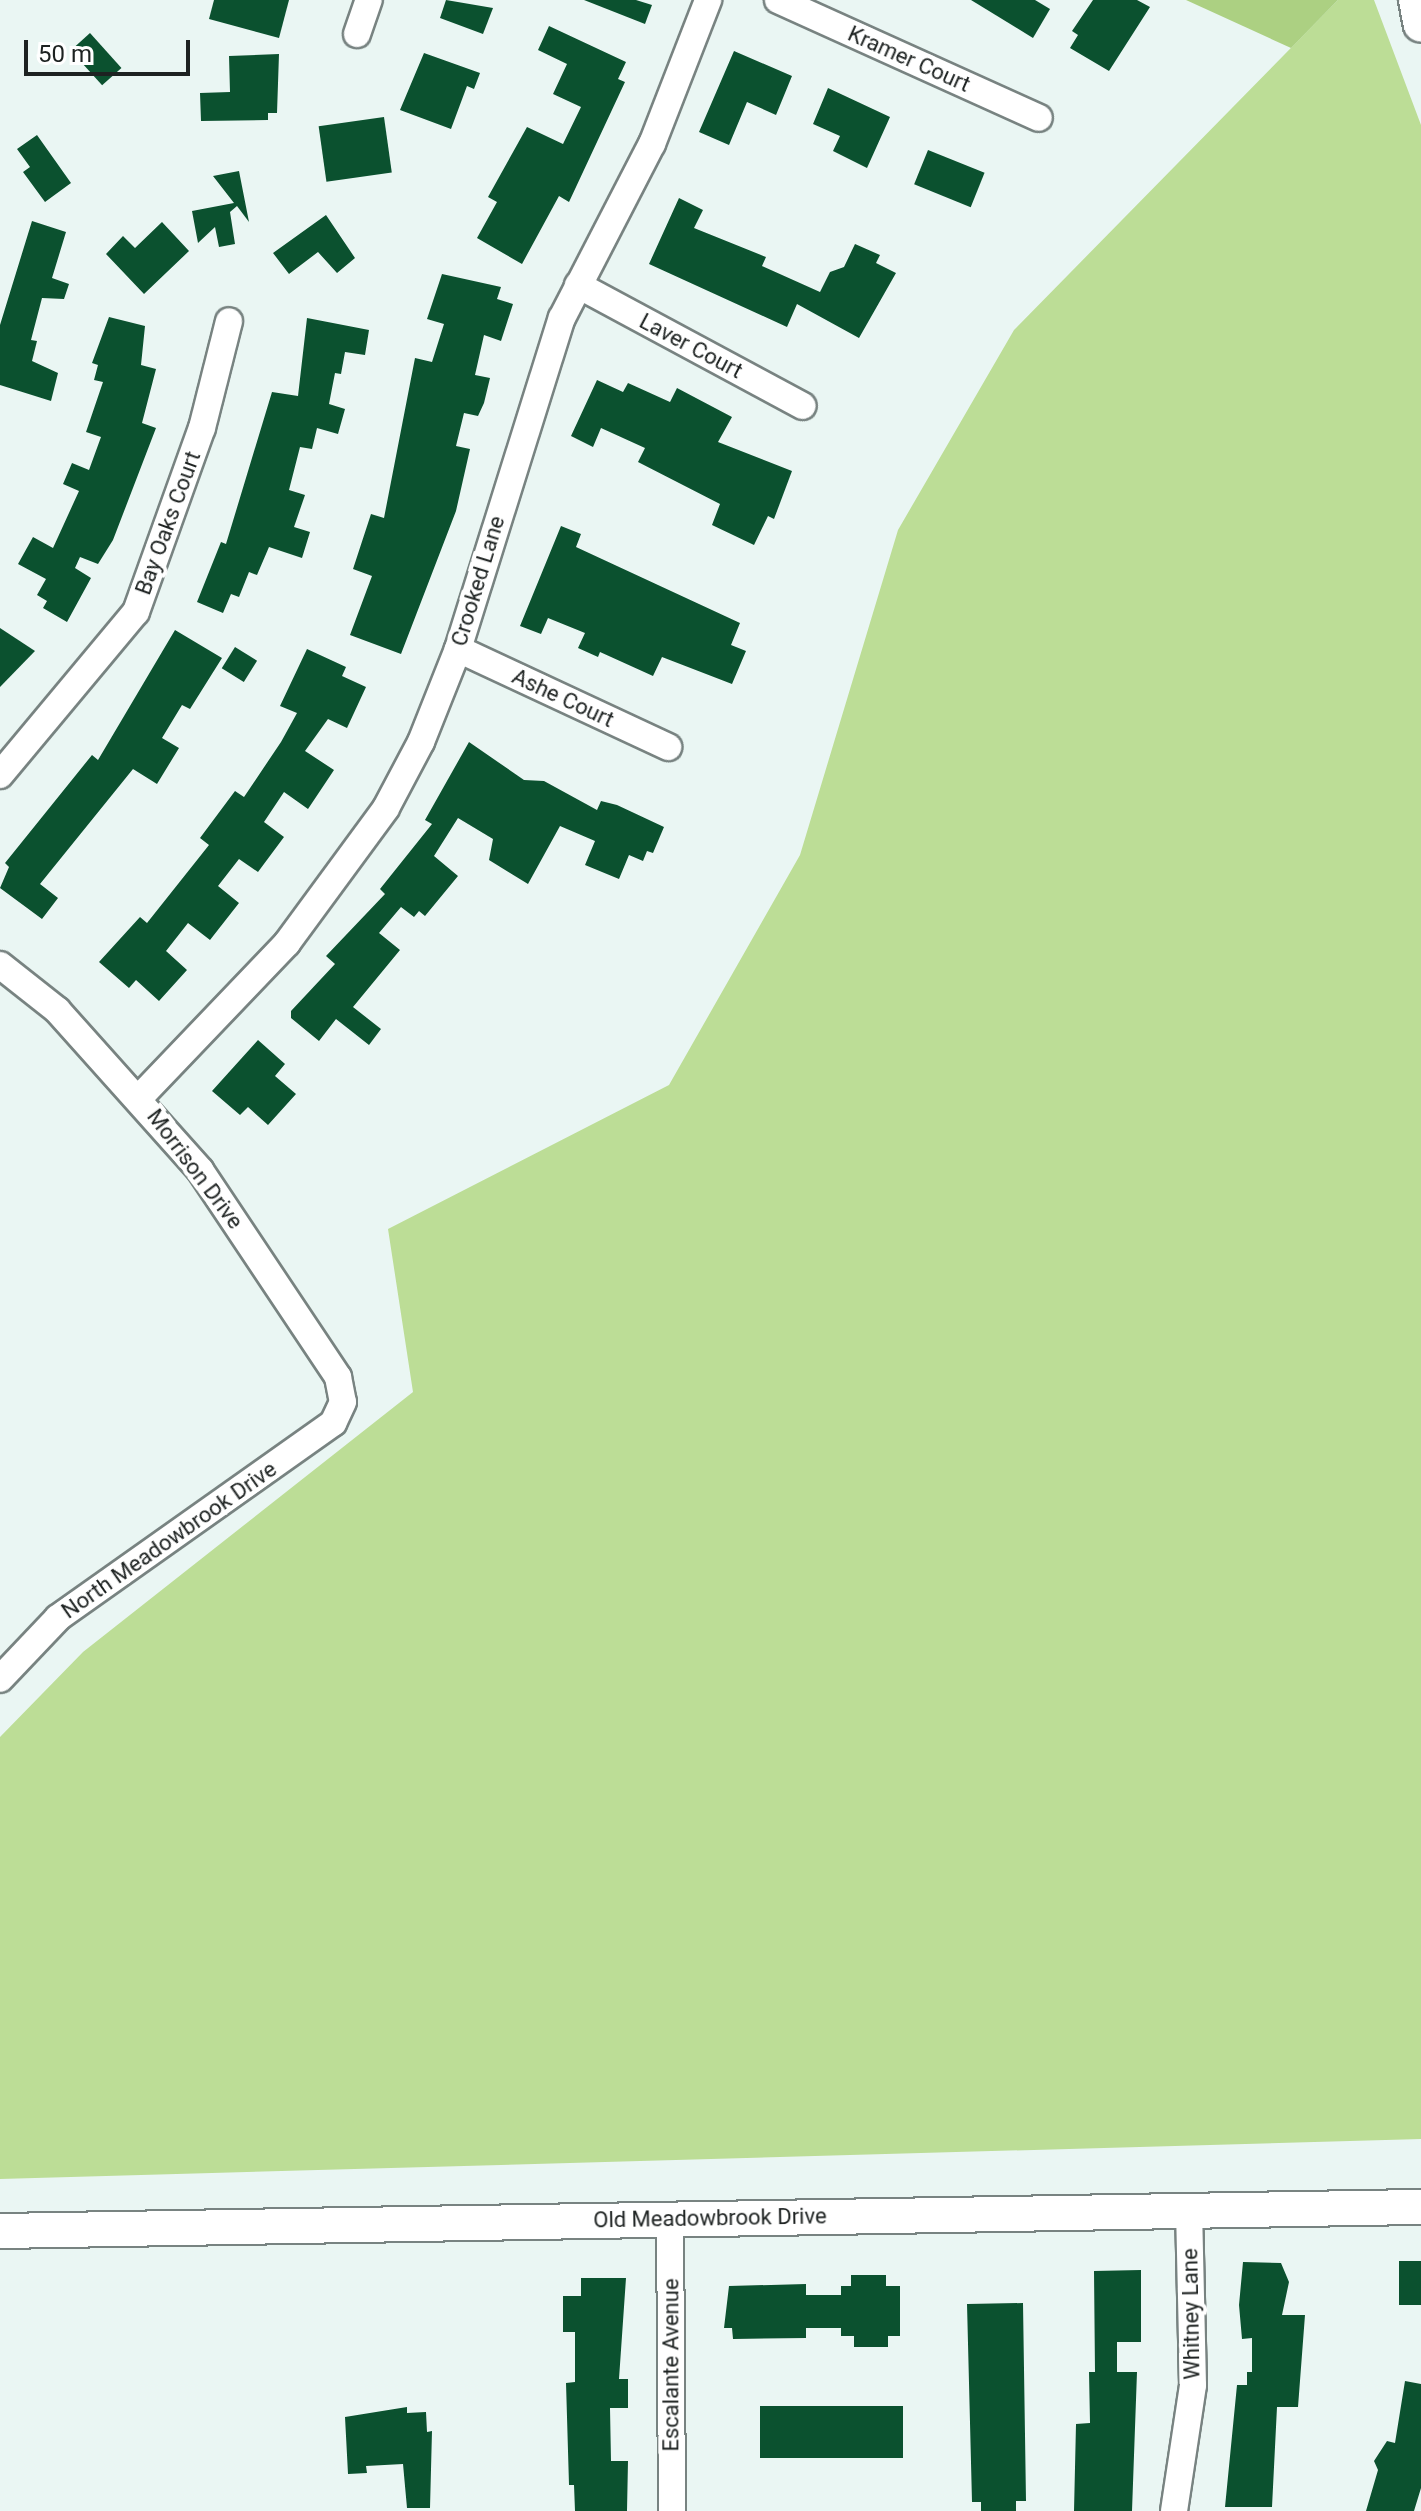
<!DOCTYPE html>
<style>
body{margin:0}
#map{position:relative;width:1421px;height:2511px;overflow:hidden;background:#eaf6f3;font-family:Roboto,sans-serif}
div>[style]{position:absolute}
.green>*{inset:0;background:#bcdd96}
.forest>*{inset:0;background:#acd082}
.building>*{inset:0;background:#0b512f;transform-origin:0 0}
.roads{filter:drop-shadow(2px 0 #788381) drop-shadow(-2px 0 #788381) drop-shadow(0 2px #788381) drop-shadow(0 -2px #788381)}
.minor>*{height:26px;margin:-13px;padding:0 13px;transform-origin:13px;border-radius:13px;background:#fff}
.major>*{height:34px;margin:-17px;padding:0 17px;transform-origin:17px;border-radius:17px;background:#fff}
span{translate:-50% -50%;white-space:nowrap;text-align:center;line-height:1.15;-webkit-text-stroke:8px #fff;paint-order:stroke}
.street-label{font-size:22px;color:#1d2221}
.scale{position:absolute;left:24px;top:40px;width:166px;height:36px;box-sizing:border-box;border:4px solid #1d2221;border-top:0;padding-left:10px;font-size:24px;line-height:28px;white-space:nowrap;color:#1d2221;-webkit-text-stroke:6px #fff;paint-order:stroke}
</style>
<div id="map">
<div class="green">
<div style="clip-path:polygon(1338px 0,1374px 0,1421px 125px,1421px 2139px,0 2179px,0 1737px,83px 1652px,413px 1392px,388px 1229px,669px 1085px,800px 855px,898px 530px,1014px 330px)"></div>
</div>
<div class="forest">
<div style="clip-path:polygon(1186px 0,1338px 0,1291px 48px)"></div>
</div>
<div class="building">
<div style="clip-path:polygon(214px 0,289px 0,279px 38px,209px 19px)"></div>
<div style="clip-path:polygon(446px 0,493px 8px,483px 34px,440px 18px)"></div>
<div style="clip-path:polygon(584px 0,636px 0,652px 5px,645px 24px)"></div>
<div style="clip-path:polygon(971px 0,1035px 0,1050px 9px,1033px 38px)"></div>
<div style="clip-path:polygon(1093px 0,1137px 0,1150px 7px,1109px 71px,1070px 48px,1078px 35px,1072px 31px)"></div>
<div style="clip-path:polygon(549px 26px,626px 62px,618px 79px,625px 82px,569px 202px,559px 196px,522px 264px,477px 238px,497px 202px,488px 197px,527px 127px,563px 144px,581px 107px,553px 94px,567px 64px,538px 50px)"></div>
<div style="left:90px;top:33px;width:47px;height:26px;rotate:48deg"></div>
<div style="clip-path:polygon(734px 51px,792px 76px,776px 115px,747px 102px,729px 145px,699px 132px)"></div>
<div style="clip-path:polygon(424px 53px,480px 73px,474px 89px,467px 86px,451px 129px,400px 110px)"></div>
<div style="clip-path:polygon(279px 54px,277px 113px,268px 113px,268px 120px,201px 121px,200px 93px,230px 92px,229px 56px)"></div>
<div style="clip-path:polygon(828px 88px,890px 117px,867px 168px,833px 151px,840px 136px,813px 124px)"></div>
<div style="left:384px;top:117px;width:56px;height:66px;rotate:82deg"></div>
<div style="clip-path:polygon(37px 135px,71px 183px,45px 202px,23px 172px,30px 167px,17px 149px)"></div>
<div style="left:928px;top:150px;width:61px;height:37px;rotate:22deg"></div>
<div style="clip-path:polygon(239px 171px,249px 222px,237px 206px,230px 212px,235px 244px,219px 247px,215px 227px,198px 243px,192px 211px,234px 203px,213px 176px)"></div>
<div style="clip-path:polygon(679px 198px,703px 210px,694px 228px,766px 257px,762px 266px,820px 292px,830px 272px,844px 267px,855px 244px,880px 255px,876px 263px,896px 273px,859px 338px,797px 304px,787px 327px,649px 264px)"></div>
<div style="clip-path:polygon(326px 215px,355px 258px,337px 273px,318px 252px,289px 274px,273px 253px)"></div>
<div style="clip-path:polygon(32px 221px,66px 232px,52px 278px,69px 284px,64px 299px,42px 298px,31px 340px,37px 341px,32px 361px,58px 373px,51px 401px,0 385px,0 325px)"></div>
<div style="clip-path:polygon(162px 222px,189px 251px,144px 294px,106px 254px,123px 236px,135px 248px)"></div>
<div style="clip-path:polygon(442px 274px,501px 287px,497px 299px,513px 304px,501px 341px,484px 335px,475px 375px,490px 378px,484px 403px,478px 416px,464px 413px,456px 446px,470px 449px,456px 511px,401px 654px,350px 635px,372px 576px,353px 569px,371px 514px,384px 518px,415px 358px,432px 362px,444px 324px,427px 319px)"></div>
<div style="clip-path:polygon(109px 317px,145px 326px,141px 365px,156px 369px,142px 423px,156px 428px,113px 540px,98px 564px,80px 557px,75px 568px,91px 578px,67px 622px,43px 608px,47px 601px,37px 595px,46px 579px,18px 564px,33px 537px,53px 548px,79px 491px,63px 484px,72px 463px,89px 470px,101px 437px,86px 432px,103px 382px,94px 380px,98px 365px,92px 363px)"></div>
<div style="clip-path:polygon(307px 318px,369px 330px,365px 355px,345px 352px,341px 374px,335px 373px,329px 404px,345px 409px,338px 434px,317px 428px,312px 449px,300px 447px,289px 490px,305px 495px,294px 527px,310px 532px,302px 558px,269px 547px,257px 575px,249px 572px,239px 597px,231px 594px,223px 613px,197px 602px,221px 542px,226px 544px,272px 392px,298px 396px)"></div>
<div style="clip-path:polygon(597px 380px,623px 392px,628px 383px,670px 402px,677px 388px,732px 417px,718px 442px,792px 471px,774px 519px,768px 516px,754px 545px,712px 525px,720px 504px,638px 462px,645px 448px,601px 428px,593px 447px,571px 436px)"></div>
<div style="clip-path:polygon(561px 526px,581px 534px,576px 547px,740px 623px,731px 645px,746px 651px,732px 684px,662px 657px,653px 676px,600px 652px,598px 657px,578px 648px,585px 633px,548px 618px,541px 634px,520px 626px)"></div>
<div style="clip-path:polygon(0 628px,35px 651px,0 687px)"></div>
<div style="clip-path:polygon(175px 630px,222px 658px,190px 709px,182px 705px,162px 738px,179px 748px,157px 784px,133px 769px,40px 884px,58px 898px,42px 919px,0 888px,9px 867px,5px 863px,92px 755px,98px 760px)"></div>
<div style="left:235px;top:647px;width:26px;height:25px;rotate:32deg"></div>
<div style="clip-path:polygon(307px 649px,346px 667px,342px 676px,366px 687px,347px 728px,328px 719px,305px 751px,334px 770px,308px 809px,284px 792px,264px 822px,284px 837px,258px 872px,239px 859px,218px 886px,239px 903px,210px 940px,188px 923px,166px 951px,187px 970px,159px 1001px,136px 980px,129px 988px,99px 962px,140px 917px,147px 923px,209px 845px,200px 838px,235px 791px,244px 797px,281px 742px,297px 713px,280px 706px)"></div>
<div style="clip-path:polygon(469px 742px,524px 780px,544px 781px,597px 810px,601px 801px,617px 805px,664px 827px,653px 853px,647px 851px,643px 861px,629px 855px,619px 879px,585px 865px,595px 841px,560px 826px,528px 884px,489px 860px,493px 839px,458px 818px,434px 856px,458px 876px,425px 916px,419px 911px,414px 917px,401px 907px,379px 933px,400px 950px,353px 1007px,381px 1029px,369px 1045px,336px 1019px,319px 1041px,291px 1018px,291px 1011px,335px 964px,326px 956px,385px 894px,380px 889px,432px 824px,425px 820px)"></div>
<div style="clip-path:polygon(258px 1040px,285px 1064px,275px 1076px,296px 1094px,268px 1125px,248px 1107px,240px 1115px,212px 1091px)"></div>
<div style="left:1399px;top:2261px;width:22px;height:44px"></div>
<div style="clip-path:polygon(1243px 2262px,1281px 2263px,1289px 2282px,1282px 2315px,1305px 2315px,1298px 2407px,1277px 2407px,1272px 2507px,1225px 2507px,1237px 2385px,1247px 2385px,1247px 2372px,1252px 2372px,1252px 2338px,1242px 2339px,1239px 2305px)"></div>
<div style="clip-path:polygon(1141px 2270px,1141px 2342px,1117px 2342px,1117px 2372px,1137px 2372px,1132px 2511px,1074px 2511px,1076px 2424px,1090px 2423px,1089px 2372px,1095px 2372px,1094px 2271px)"></div>
<div style="clip-path:polygon(851px 2275px,886px 2275px,886px 2286px,900px 2286px,900px 2336px,888px 2336px,888px 2347px,854px 2347px,854px 2336px,841px 2336px,841px 2328px,806px 2328px,806px 2338px,733px 2339px,732px 2328px,724px 2328px,729px 2286px,806px 2284px,806px 2295px,841px 2295px,841px 2286px,851px 2286px)"></div>
<div style="clip-path:polygon(581px 2278px,626px 2278px,619px 2379px,628px 2379px,628px 2408px,610px 2408px,611px 2461px,628px 2461px,627px 2511px,575px 2511px,574px 2485px,569px 2485px,566px 2383px,575px 2382px,575px 2332px,563px 2332px,563px 2296px,581px 2296px)"></div>
<div style="clip-path:polygon(1023px 2303px,1026px 2501px,1016px 2501px,1016px 2511px,981px 2511px,981px 2502px,972px 2502px,967px 2304px)"></div>
<div style="clip-path:polygon(1405px 2381px,1421px 2384px,1421px 2488px,1414px 2511px,1366px 2511px,1378px 2470px,1374px 2461px,1387px 2441px,1395px 2443px)"></div>
<div style="left:760px;top:2406px;width:143px;height:52px"></div>
<div style="clip-path:polygon(407px 2407px,407px 2413px,426px 2412px,427px 2432px,432px 2431px,430px 2508px,407px 2508px,403px 2464px,366px 2466px,367px 2473px,348px 2474px,345px 2417px)"></div>
</div>
<div class="roads">
<div class="minor">
<div style="left:778px;top:0;width:286px;rotate:24.3deg"></div>
<div style="left:357px;top:34px;width:36px;rotate:-71deg"></div>
<div style="left:578px;top:285px;width:255px;rotate:28.3deg"></div>
<div style="left:458px;top:649px;width:232px;rotate:25deg"></div>
<div style="left:0;top:775px;width:212px;rotate:-50.2deg"></div>
<div style="left:136px;top:612px;width:195px;rotate:-70.3deg"></div>
<div style="left:202px;top:428px;width:110px;rotate:-75.8deg"></div>
<div style="left:0;top:965px;width:73px;rotate:38.3deg"></div>
<div style="left:57px;top:1010px;width:215px;rotate:48.2deg"></div>
<div style="left:200px;top:1170px;width:249px;rotate:56.3deg"></div>
<div style="left:338px;top:1377px;width:25px;rotate:79deg"></div>
<div style="left:343px;top:1402px;width:23px;rotate:115deg"></div>
<div style="left:333px;top:1423px;width:337px;rotate:144.7deg"></div>
<div style="left:58px;top:1618px;width:84px;rotate:133.6deg"></div>
<div style="left:140px;top:1097px;width:213px;rotate:-46.3deg"></div>
<div style="left:287px;top:943px;width:167px;rotate:-53.7deg"></div>
<div style="left:386px;top:808px;width:75px;rotate:-62.1deg"></div>
<div style="left:421px;top:742px;width:100px;rotate:-68.3deg"></div>
<div style="left:458px;top:649px;width:347px;rotate:-72.6deg"></div>
<div style="left:562px;top:318px;width:196px;rotate:-62.7deg"></div>
<div style="left:652px;top:144px;width:155px;rotate:-68.7deg"></div>
<div style="left:670px;top:2219px;width:292px;rotate:89.6deg"></div>
<div style="left:1174px;top:2511px;width:127px;rotate:-81.4deg"></div>
<div style="left:1193px;top:2385px;width:175px;rotate:-91.3deg"></div>
</div>
<div class="major">
<div style="left:1416px;top:0;width:25px;rotate:79deg"></div>
<div style="left:0;top:2231px;width:1421px;rotate:-0.97deg"></div>
</div>
</div>
<div class="street-label">
<span style="left:909px;top:59px;rotate:24deg">Kramer Court</span>
<span style="left:691px;top:346px;rotate:28deg">Laver Court</span>
<span style="left:168px;top:523px;rotate:-70deg">Bay Oaks Court</span>
<span style="left:478px;top:581px;rotate:-73deg">Crooked Lane</span>
<span style="left:563px;top:698px;rotate:25deg">Ashe Court</span>
<span style="left:195px;top:1169px;rotate:53deg">Morrison Drive</span>
<span style="left:169px;top:1540px;rotate:-35deg">North Meadowbrook Drive</span>
<span style="left:710px;top:2218px;rotate:-1deg">Old Meadowbrook Drive</span>
<span style="left:1191px;top:2314px;rotate:-91deg">Whitney Lane</span>
<span style="left:671px;top:2365px;rotate:-90deg">Escalante Avenue</span>
</div>
<div class="scale">50 m</div>
</div>
